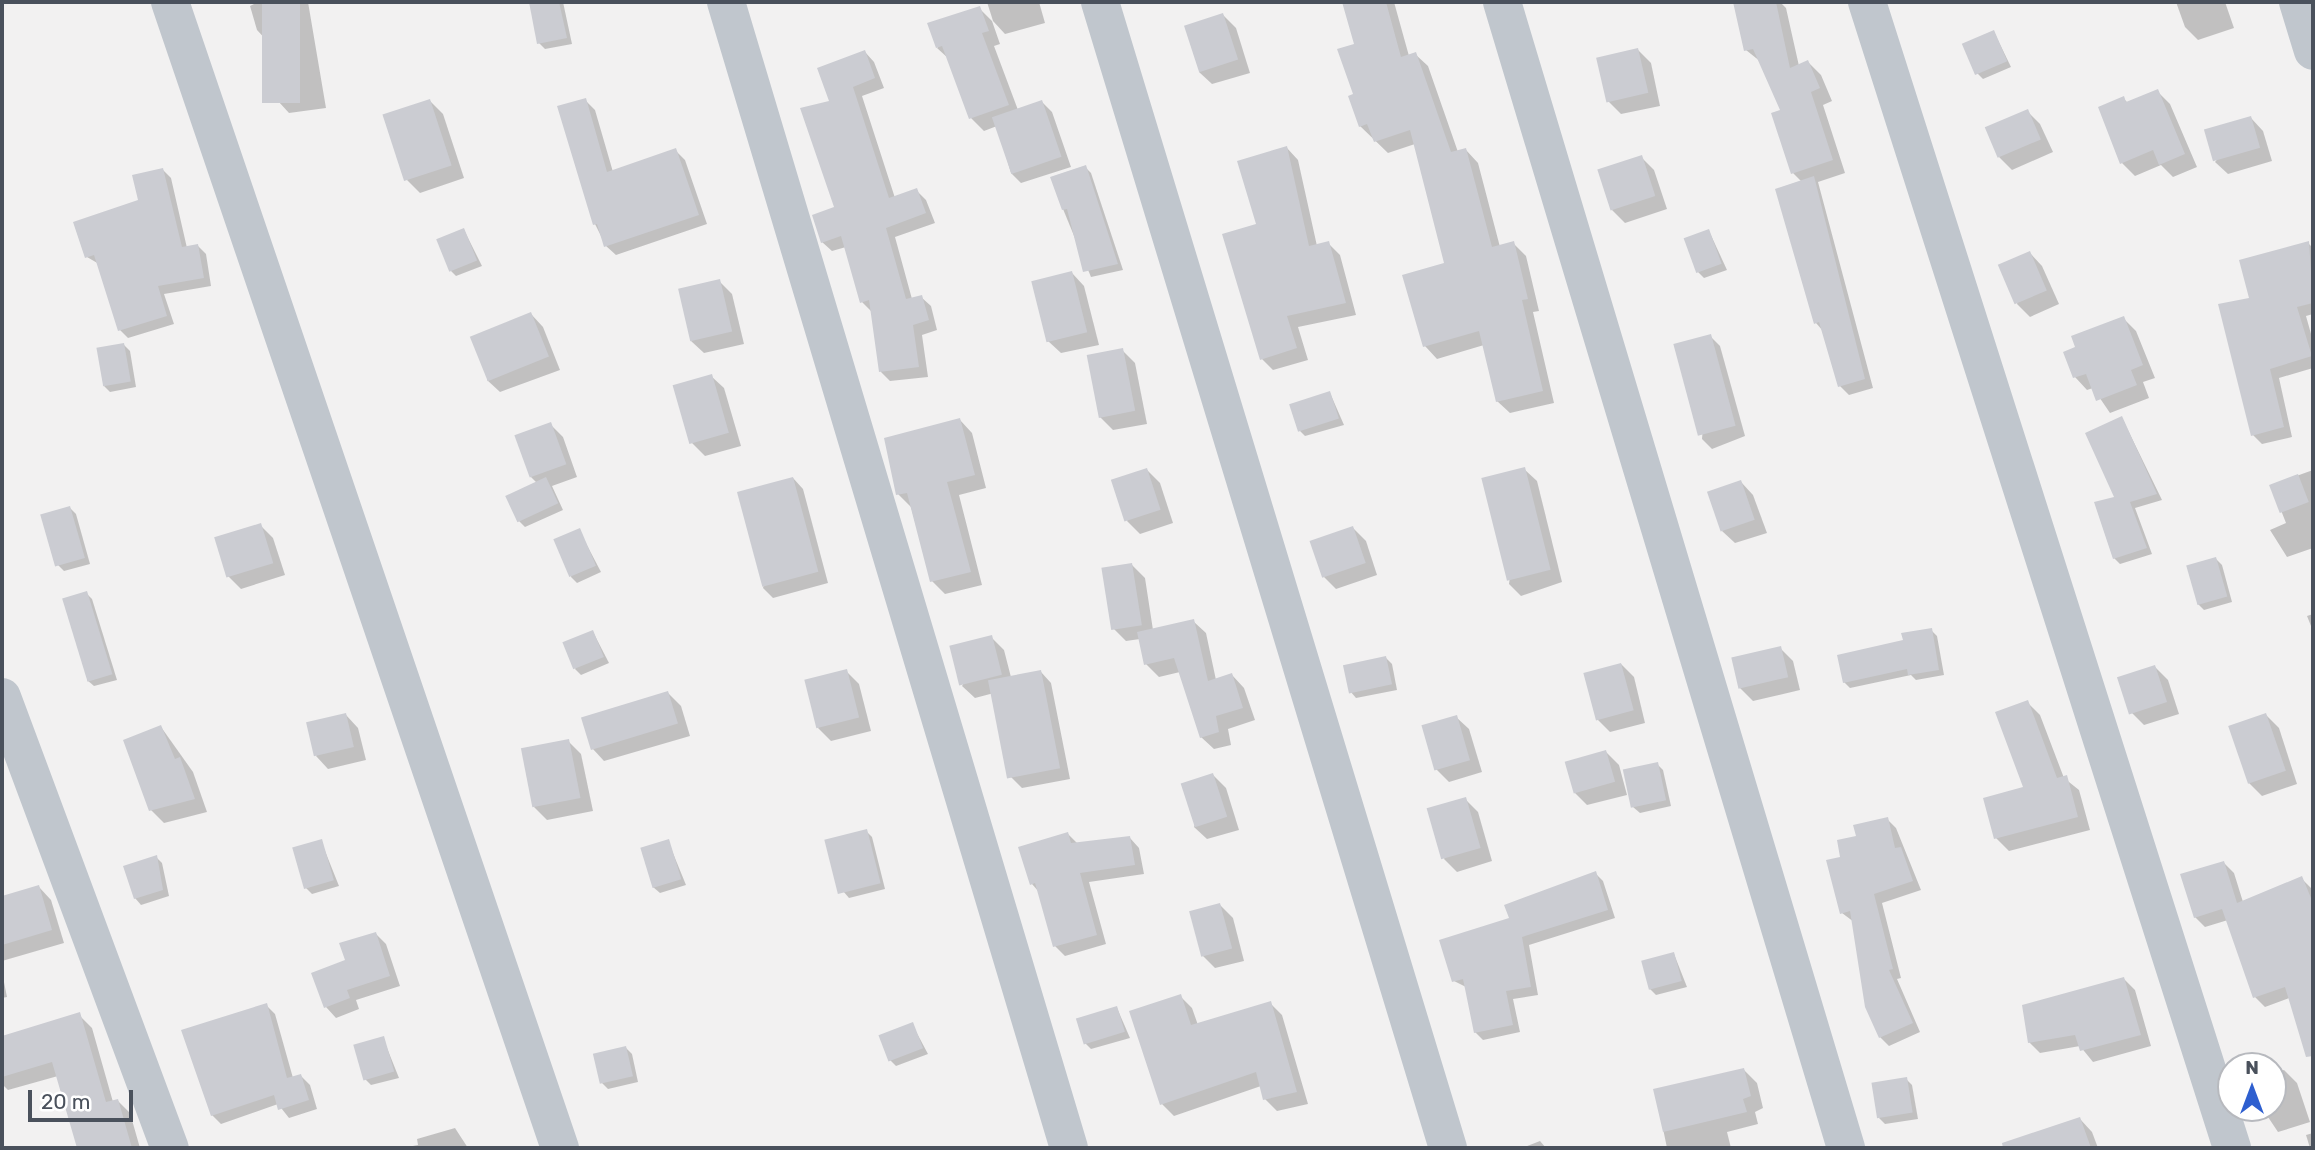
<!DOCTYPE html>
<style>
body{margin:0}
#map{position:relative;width:2315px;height:1150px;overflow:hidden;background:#f2f1f1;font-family:Rubik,sans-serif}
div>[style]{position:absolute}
.shadow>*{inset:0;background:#0003}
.building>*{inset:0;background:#cbccd2;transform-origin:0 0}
.minor>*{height:38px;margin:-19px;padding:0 19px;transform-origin:19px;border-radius:19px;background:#c0c6cd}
span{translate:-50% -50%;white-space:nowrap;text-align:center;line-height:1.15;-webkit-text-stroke:7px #fff;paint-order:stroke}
.frame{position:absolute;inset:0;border:4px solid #4a515c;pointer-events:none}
.north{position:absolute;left:2217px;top:1052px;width:70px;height:70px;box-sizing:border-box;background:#fff;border:2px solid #b7b9be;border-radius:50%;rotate:0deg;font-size:19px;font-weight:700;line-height:28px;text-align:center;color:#4a515c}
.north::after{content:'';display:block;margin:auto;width:24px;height:32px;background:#2e5fcf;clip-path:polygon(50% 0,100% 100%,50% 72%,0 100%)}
.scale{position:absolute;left:28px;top:1090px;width:105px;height:32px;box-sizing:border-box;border:4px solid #4a515c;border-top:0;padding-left:9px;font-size:21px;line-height:24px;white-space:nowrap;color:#4a515c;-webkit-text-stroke:5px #fff;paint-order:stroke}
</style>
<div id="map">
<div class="shadow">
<div style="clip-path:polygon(258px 2px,308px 2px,326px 108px,289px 113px,278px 101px,269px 43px,257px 30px,250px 6px)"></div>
<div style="clip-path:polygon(531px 2px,563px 2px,572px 44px,545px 49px,539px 43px)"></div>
<div style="clip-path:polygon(987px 2px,1039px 2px,1045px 23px,1005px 34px,993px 21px)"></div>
<div style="clip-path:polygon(1344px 2px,1394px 2px,1409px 56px,1415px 54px,1428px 66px,1458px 152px,1466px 150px,1478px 163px,1500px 247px,1513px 243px,1526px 256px,1539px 311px,1533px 312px,1554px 403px,1510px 413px,1497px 401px,1484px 345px,1437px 359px,1425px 346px,1446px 264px,1415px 144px,1388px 153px,1360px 126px,1356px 45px)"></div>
<div style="clip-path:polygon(1780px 2px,1786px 8px,1799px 66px,1808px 62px,1821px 75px,1832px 101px,1823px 105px,1845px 173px,1818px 182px,1873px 388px,1849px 395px,1840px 386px,1823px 331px,1816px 323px,1802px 182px,1793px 173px,1782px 112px,1761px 62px,1746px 50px,1735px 3px)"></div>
<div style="clip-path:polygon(2176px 2px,2225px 2px,2234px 28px,2198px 40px,2185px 27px)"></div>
<div style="clip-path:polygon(979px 8px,992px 21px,1000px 44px,994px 46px,1018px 110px,1042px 102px,1052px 112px,1071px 167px,1021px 183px,1011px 173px,997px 126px,984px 131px,971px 118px,949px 59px,937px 48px)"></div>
<div style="clip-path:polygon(1223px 15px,1236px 28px,1250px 73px,1212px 84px,1199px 72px)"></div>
<div style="clip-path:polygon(1994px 32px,2011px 67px,1983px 79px,1977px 73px)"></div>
<div style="clip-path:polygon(1638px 50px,1651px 63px,1660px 106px,1621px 114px,1608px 101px)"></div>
<div style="clip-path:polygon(865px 52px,874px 62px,884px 88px,862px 96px,895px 198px,916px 190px,926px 200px,935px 223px,895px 237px,912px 299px,921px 297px,931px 306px,937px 330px,922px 335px,928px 377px,890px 381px,881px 372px,872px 312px,862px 302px,846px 247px,832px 251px,822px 242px,836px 209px,832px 102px)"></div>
<div style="clip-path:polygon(2157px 91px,2170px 104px,2197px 167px,2173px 177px,2161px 165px,2135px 176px,2122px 163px,2123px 98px,2128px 103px)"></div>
<div style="clip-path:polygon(585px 100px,595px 110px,613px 172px,675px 150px,685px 160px,707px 224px,616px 255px,606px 246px,595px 224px)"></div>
<div style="clip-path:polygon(430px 101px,443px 114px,464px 178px,420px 193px,407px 180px)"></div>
<div style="clip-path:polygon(2027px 111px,2040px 124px,2053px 152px,2012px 170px,1999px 157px)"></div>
<div style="clip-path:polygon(2251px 118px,2263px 131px,2272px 161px,2228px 174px,2215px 162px)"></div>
<div style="clip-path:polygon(1287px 148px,1298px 160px,1317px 246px,1328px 243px,1340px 255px,1356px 315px,1298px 327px,1308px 360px,1273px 370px,1262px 359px,1258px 226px)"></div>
<div style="clip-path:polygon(1641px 157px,1654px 170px,1667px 209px,1625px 223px,1612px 210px)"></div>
<div style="clip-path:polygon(1085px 167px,1091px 173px,1123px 270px,1091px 277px,1063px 209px)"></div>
<div style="clip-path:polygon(163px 170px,171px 178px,187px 248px,198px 246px,206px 254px,211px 286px,164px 294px,174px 324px,128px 338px,120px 330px,99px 264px,87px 257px,75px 223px,140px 201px)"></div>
<div style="clip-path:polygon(464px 230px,482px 266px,456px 276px,450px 270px)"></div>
<div style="clip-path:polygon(1709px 231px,1727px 270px,1704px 278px,1698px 272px)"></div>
<div style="clip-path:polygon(2308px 243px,2313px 248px,2313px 314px,2306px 316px,2313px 341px,2313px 368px,2279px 378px,2292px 437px,2262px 444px,2253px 435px,2251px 300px)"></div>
<div style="clip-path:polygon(2030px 253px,2042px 266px,2059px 304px,2030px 317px,2017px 304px)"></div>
<div style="clip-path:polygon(1072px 273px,1084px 286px,1099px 345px,1061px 353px,1048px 341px,1033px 283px)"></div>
<div style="clip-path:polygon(719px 281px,732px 294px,744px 344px,704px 353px,691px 341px)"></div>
<div style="clip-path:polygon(531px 314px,543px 327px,560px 370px,500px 392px,487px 380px)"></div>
<div style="clip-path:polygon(2123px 318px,2136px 331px,2155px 378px,2143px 382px,2149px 398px,2110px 413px,2093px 388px,2087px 390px,2075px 377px)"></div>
<div style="clip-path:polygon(1710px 336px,1720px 346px,1745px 436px,1712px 449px,1702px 439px)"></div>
<div style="clip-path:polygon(124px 345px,130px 351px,136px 387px,110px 392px,104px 386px)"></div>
<div style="clip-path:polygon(1122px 350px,1135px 363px,1147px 424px,1113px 430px,1100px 417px)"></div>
<div style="clip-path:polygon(711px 376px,724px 388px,741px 446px,705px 456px,692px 443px,675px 386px)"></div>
<div style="clip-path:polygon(1330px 393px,1344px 425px,1305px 436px,1299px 430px)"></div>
<div style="clip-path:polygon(2122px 418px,2162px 500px,2135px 508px,2152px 554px,2120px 564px,2114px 558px)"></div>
<div style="clip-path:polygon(960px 420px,972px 433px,986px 488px,959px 495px,982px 585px,945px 594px,932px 581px,911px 507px,898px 494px)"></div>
<div style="clip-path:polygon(550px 424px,563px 437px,577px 477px,552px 486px,563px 510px,525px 527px,519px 521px,537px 483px,530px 476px)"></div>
<div style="clip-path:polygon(1524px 469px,1537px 481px,1562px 582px,1521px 596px,1509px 584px)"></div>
<div style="clip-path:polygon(1147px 470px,1160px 483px,1173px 523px,1140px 534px,1127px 521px)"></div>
<div style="clip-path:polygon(2313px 470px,2313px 548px,2287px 557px,2270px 530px,2286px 523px,2271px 485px)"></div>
<div style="clip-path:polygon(793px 478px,803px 489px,828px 583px,773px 598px,763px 588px)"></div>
<div style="clip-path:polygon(1741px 482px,1753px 495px,1767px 533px,1735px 543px,1722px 531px)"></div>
<div style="clip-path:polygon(70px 508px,76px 514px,90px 564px,64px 571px,58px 565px)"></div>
<div style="clip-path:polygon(260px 525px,273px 538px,285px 575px,241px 589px,228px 576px)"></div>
<div style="clip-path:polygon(1353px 528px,1366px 541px,1377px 575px,1336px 589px,1323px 576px)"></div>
<div style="clip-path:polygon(579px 530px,601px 572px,577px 583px,571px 577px)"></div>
<div style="clip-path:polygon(2216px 559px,2222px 565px,2232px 602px,2204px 610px,2198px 604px)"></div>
<div style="clip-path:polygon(1132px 565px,1145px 578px,1153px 630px,1193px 621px,1206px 633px,1216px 680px,1232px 675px,1244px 688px,1255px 720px,1228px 729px,1231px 745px,1214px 749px,1201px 737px,1180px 672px,1159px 677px,1146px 664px,1140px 639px,1126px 641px,1113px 628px)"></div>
<div style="clip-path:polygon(86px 593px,92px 599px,117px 680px,94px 686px,87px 680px)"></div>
<div style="clip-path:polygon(2313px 614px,2313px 631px,2307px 616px)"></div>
<div style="clip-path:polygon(1931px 630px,1937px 636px,1944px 675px,1916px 680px,1911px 675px,1850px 688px,1844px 682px)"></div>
<div style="clip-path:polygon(593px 632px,609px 663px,581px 675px,575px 669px)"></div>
<div style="clip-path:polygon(991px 637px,1004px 650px,1013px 685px,1041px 672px,1051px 683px,1070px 779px,1022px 788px,1011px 777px,994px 693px,975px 698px,962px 686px)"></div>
<div style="clip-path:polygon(1780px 648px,1793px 661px,1800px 690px,1753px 701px,1740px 688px)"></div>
<div style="clip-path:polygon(1386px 658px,1392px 664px,1397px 690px,1356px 698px,1350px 691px)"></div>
<div style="clip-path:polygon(1621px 664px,1634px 677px,1645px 723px,1610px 732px,1597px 719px)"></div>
<div style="clip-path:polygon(2155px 667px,2168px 680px,2179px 714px,2144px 725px,2131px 712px)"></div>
<div style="clip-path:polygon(846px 671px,859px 684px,871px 731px,831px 741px,818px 728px)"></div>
<div style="clip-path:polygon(668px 693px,681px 706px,690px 736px,604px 761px,592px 748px)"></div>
<div style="clip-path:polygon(2027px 702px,2040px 715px,2064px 778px,2079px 790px,2090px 830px,2009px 851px,1996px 838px,2025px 788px)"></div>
<div style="clip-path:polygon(346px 715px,358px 728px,366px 760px,328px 769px,316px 756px)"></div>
<div style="clip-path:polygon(2266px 715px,2279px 728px,2297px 784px,2262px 796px,2249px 783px)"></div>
<div style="clip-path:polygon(1456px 717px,1469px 729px,1482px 772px,1449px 782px,1436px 769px)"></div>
<div style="clip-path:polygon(161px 727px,193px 772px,207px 812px,164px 823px,151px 810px)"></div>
<div style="clip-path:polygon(568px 741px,581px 754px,593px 811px,547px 820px,534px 807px)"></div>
<div style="clip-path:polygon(1606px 752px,1619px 765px,1627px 795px,1587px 805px,1574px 792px)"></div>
<div style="clip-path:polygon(1657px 764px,1663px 770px,1671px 806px,1640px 813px,1633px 807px)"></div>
<div style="clip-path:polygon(1213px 775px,1226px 788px,1239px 830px,1207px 839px,1194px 827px)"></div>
<div style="clip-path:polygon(1465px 799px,1478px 812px,1492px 861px,1457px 872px,1444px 859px)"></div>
<div style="clip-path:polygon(1887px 819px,1896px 828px,1921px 890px,1882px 903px,1901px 978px,1897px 979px,1920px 1032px,1889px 1046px,1880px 1037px,1854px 922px,1842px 913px,1842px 858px,1858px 837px)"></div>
<div style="clip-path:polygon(866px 831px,872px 837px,885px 889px,849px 898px,843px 891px)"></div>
<div style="clip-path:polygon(1068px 834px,1078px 844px,1130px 838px,1139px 848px,1144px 874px,1089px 882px,1106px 944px,1065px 956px,1055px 946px,1039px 892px,1032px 884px)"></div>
<div style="clip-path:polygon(321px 841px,339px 886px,312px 894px,306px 888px)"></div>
<div style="clip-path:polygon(668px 841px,686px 885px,660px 893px,653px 887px)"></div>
<div style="clip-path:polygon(156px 857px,162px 863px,169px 896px,141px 905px,135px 898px)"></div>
<div style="clip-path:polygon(2224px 863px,2234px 873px,2243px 902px,2301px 878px,2311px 888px,2313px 1037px,2309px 1038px,2289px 998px,2265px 1007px,2255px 997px,2228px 920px,2205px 927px,2195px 917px)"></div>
<div style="clip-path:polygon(1595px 873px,1603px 881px,1615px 918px,1529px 945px,1538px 995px,1513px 999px,1520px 1032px,1483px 1040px,1475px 1032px,1466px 987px,1454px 981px,1511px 919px)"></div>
<div style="clip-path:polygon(39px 887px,51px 900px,64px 943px,2px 961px,2px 897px)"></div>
<div style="clip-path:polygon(1220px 905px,1233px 918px,1244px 961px,1215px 968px,1202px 955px)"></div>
<div style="clip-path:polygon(376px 934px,386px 944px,400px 986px,356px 1000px,359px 1009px,336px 1018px,326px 1007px,347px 961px)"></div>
<div style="clip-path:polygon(1674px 954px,1687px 987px,1656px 995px,1650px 989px)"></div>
<div style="clip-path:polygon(2px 972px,7px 997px,2px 998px)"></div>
<div style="clip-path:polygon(2124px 979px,2135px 990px,2151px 1046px,2093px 1062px,2080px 1046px,2040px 1053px,2029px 1042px)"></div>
<div style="clip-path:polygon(1180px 996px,1192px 1008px,1198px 1025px,1270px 1003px,1282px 1015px,1308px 1104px,1277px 1111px,1265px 1099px,1261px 1086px,1174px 1116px,1162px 1104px)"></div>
<div style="clip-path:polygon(266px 1005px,275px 1014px,293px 1078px,301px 1076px,310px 1085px,317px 1109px,289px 1118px,278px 1104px,221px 1124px,212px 1115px)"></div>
<div style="clip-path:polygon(1117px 1008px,1130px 1038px,1091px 1049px,1085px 1043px)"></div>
<div style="clip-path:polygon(80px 1016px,92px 1028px,113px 1102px,118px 1101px,130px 1113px,140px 1148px,79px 1148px,58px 1076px,8px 1090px,2px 1084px,2px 1038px)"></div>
<div style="clip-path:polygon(912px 1024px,928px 1054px,896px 1066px,890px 1060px)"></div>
<div style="clip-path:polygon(383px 1038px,399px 1078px,371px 1085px,365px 1079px)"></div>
<div style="clip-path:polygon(626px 1048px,632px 1054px,638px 1082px,608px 1089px,602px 1083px)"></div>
<div style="clip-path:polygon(1744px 1070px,1757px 1083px,1763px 1108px,1755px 1112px,1758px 1124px,1727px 1132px,1731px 1148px,1667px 1148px,1655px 1090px)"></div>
<div style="clip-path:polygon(2284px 1070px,2297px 1083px,2310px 1122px,2278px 1132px,2262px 1108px,2273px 1108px,2273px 1073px)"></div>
<div style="clip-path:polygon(1906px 1079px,1912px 1085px,1918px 1119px,1885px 1124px,1879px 1118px)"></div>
<div style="clip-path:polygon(2080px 1119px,2092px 1132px,2098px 1148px,2048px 1148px,2042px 1131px)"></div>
<div style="clip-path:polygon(455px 1128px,468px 1148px,402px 1148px,418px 1145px,417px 1139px)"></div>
<div style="clip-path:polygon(2313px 1133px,2313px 1148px,2310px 1148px,2306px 1135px)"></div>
<div style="clip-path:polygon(1540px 1141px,1546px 1148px,1522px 1148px)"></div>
</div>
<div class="building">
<div style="left:262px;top:2px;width:38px;height:101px"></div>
<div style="clip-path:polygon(529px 2px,559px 2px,567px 38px,537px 44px)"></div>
<div style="clip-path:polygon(1342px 2px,1386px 2px,1401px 57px,1416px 52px,1451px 152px,1466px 148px,1492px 247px,1514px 241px,1528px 299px,1522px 300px,1543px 391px,1496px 402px,1479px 331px,1423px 347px,1402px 275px,1444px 263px,1410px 130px,1374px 142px,1367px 124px,1359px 127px,1348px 96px,1353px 94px,1337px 49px,1354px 44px)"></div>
<div style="clip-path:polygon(1733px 2px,1776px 2px,1790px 68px,1808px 60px,1820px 88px,1811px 92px,1833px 160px,1791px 174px,1771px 113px,1780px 110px,1753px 49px,1744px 51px)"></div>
<div style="clip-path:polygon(980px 6px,989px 31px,982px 33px,1009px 105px,969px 119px,942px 46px,936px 48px,927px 23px)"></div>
<div style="left:1223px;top:13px;width:49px;height:41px;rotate:72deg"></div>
<div style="left:1994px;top:30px;width:34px;height:35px;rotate:67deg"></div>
<div style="left:1638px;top:48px;width:46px;height:43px;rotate:77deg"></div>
<div style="clip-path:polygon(865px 50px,875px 78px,853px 87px,889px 198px,917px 188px,926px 213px,886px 228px,906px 299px,922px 295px,929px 320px,913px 325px,919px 367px,879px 372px,869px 300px,860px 303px,841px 236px,821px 243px,812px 215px,834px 207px,800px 108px,829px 101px,817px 68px)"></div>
<div style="clip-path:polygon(2158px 89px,2185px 154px,2159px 165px,2153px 150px,2120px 164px,2098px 107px,2124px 96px,2126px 102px)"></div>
<div style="clip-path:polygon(586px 98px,607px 172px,676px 148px,699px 215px,604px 247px,597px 224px,593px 225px,557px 106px)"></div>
<div style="left:430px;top:99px;width:70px;height:50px;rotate:72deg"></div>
<div style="left:1042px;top:100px;width:60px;height:53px;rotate:71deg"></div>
<div style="left:2028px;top:109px;width:33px;height:47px;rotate:67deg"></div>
<div style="left:2251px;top:116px;width:33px;height:49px;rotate:74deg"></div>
<div style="clip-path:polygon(1287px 146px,1309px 246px,1329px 241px,1346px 303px,1287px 316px,1297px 348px,1260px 360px,1222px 234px,1256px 224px,1237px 161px)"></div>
<div style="left:1642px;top:155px;width:43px;height:47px;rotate:72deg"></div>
<div style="clip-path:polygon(1086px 165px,1118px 264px,1083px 272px,1067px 209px,1062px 210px,1050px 177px)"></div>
<div style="clip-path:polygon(163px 168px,182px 247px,198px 244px,204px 278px,158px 286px,167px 316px,118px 331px,94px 255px,85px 258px,73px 222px,138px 200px,132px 175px)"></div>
<div style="clip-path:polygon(1814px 176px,1865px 379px,1838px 387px,1819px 322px,1814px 324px,1775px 189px)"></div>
<div style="left:464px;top:228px;width:35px;height:30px;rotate:68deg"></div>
<div style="left:1709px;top:229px;width:37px;height:27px;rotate:70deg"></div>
<div style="clip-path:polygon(2309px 241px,2313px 303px,2297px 307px,2312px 356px,2270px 369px,2284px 427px,2251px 436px,2218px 304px,2249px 298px,2239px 260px)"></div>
<div style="left:2030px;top:251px;width:43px;height:35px;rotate:67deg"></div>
<div style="left:1072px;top:271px;width:63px;height:42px;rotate:76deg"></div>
<div style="left:720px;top:279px;width:54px;height:43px;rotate:77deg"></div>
<div style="left:531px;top:312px;width:48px;height:66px;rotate:68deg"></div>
<div style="clip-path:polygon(2124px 316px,2143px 365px,2131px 370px,2137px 385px,2096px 401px,2086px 374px,2073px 378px,2063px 352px,2075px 347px,2071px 336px)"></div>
<div style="left:1711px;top:334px;width:95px;height:39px;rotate:75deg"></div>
<div style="left:124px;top:343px;width:39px;height:28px;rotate:80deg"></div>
<div style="left:1123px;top:348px;width:64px;height:37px;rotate:79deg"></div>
<div style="left:712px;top:374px;width:61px;height:41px;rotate:74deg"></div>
<div style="left:1330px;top:391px;width:29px;height:43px;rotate:72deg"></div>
<div style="clip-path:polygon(2122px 416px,2157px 494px,2130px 502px,2147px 548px,2113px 559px,2094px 502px,2114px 497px,2085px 433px)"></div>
<div style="clip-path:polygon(960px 418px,975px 475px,947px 482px,971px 572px,930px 582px,907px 493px,896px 495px,884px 438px)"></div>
<div style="left:551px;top:422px;width:45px;height:39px;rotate:70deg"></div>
<div style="left:1525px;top:467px;width:106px;height:45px;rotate:76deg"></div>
<div style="left:1147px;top:468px;width:44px;height:38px;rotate:72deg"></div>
<div style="left:2298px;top:474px;width:30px;height:31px;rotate:69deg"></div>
<div style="left:546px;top:477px;width:29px;height:45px;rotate:65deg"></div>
<div style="left:793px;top:477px;width:98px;height:58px;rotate:75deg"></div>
<div style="left:1741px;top:480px;width:42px;height:36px;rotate:71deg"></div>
<div style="left:70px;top:506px;width:54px;height:31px;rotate:74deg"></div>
<div style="left:261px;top:523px;width:42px;height:49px;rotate:73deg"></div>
<div style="left:1353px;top:526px;width:39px;height:46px;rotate:71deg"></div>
<div style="left:580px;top:528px;width:41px;height:29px;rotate:67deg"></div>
<div style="left:2216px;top:557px;width:41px;height:31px;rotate:74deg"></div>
<div style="left:1132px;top:563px;width:63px;height:31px;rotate:81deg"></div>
<div style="left:87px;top:591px;width:87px;height:26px;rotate:73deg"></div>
<div style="clip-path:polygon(1194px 619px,1208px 681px,1232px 673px,1243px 708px,1216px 716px,1219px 732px,1200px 738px,1174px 658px,1144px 665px,1137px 632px)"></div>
<div style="clip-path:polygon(1932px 628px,1939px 670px,1908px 675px,1907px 669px,1843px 683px,1837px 655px,1903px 640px,1901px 633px)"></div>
<div style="left:593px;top:630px;width:29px;height:33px;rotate:68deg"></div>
<div style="left:992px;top:635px;width:41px;height:44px;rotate:76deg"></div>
<div style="left:1781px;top:646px;width:32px;height:51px;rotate:77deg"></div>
<div style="left:1386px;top:656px;width:29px;height:44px;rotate:78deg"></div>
<div style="left:1621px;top:663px;width:49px;height:39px;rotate:75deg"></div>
<div style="left:2155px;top:665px;width:39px;height:40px;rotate:72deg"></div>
<div style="left:847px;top:669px;width:50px;height:44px;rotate:76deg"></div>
<div style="left:1041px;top:670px;width:100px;height:54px;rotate:79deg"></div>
<div style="left:668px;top:691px;width:34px;height:91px;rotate:73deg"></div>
<div style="clip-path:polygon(2028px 700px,2057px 778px,2067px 775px,2078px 817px,1994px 839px,1983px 798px,2023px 787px,1995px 712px)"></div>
<div style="left:346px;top:713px;width:35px;height:41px;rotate:77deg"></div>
<div style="left:2266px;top:713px;width:61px;height:40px;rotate:71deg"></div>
<div style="left:1457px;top:715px;width:47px;height:37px;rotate:74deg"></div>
<div style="clip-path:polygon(161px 725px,175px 759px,180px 757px,195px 799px,149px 811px,123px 740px)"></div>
<div style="left:569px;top:739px;width:60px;height:49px;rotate:79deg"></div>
<div style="left:1606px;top:750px;width:33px;height:43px;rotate:74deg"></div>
<div style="left:1658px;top:762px;width:39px;height:36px;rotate:78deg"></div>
<div style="left:1213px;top:773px;width:46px;height:34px;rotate:72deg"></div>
<div style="left:1466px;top:797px;width:53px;height:41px;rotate:74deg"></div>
<div style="clip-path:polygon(1888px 817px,1895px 848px,1901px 847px,1913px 881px,1874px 894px,1893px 969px,1889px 970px,1913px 1023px,1879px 1038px,1865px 1007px,1850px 911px,1840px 914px,1826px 860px,1840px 857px,1837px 840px,1856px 836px,1853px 825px)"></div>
<div style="left:867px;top:829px;width:56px;height:44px;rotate:76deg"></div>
<div style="clip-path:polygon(1068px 832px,1071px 843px,1130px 836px,1135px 865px,1080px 873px,1097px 935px,1053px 947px,1035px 883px,1030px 885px,1018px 847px)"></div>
<div style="left:322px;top:839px;width:43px;height:31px;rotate:74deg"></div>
<div style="left:669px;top:839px;width:42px;height:30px;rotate:73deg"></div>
<div style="clip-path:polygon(157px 855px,163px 890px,134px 899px,123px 866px)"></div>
<div style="clip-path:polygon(2224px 861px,2237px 903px,2302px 876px,2313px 903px,2313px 1056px,2306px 1057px,2285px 987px,2253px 998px,2222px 909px,2194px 918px,2180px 874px)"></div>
<div style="clip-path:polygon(1596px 871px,1608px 910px,1522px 937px,1531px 987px,1506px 991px,1513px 1025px,1474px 1033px,1463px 979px,1452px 982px,1439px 940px,1509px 918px,1504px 905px)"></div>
<div style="clip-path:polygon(39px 885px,52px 930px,2px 945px,2px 896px)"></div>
<div style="left:1220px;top:903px;width:47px;height:32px;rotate:75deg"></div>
<div style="clip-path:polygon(376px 932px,390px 976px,347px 990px,350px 998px,324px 1008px,311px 973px,345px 960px,339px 943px)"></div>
<div style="left:1674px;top:952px;width:30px;height:34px;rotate:75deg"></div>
<div style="clip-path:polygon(2124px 977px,2141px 1035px,2080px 1051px,2075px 1035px,2028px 1043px,2022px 1005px)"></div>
<div style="clip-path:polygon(1181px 994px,1191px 1025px,1271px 1001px,1297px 1092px,1263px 1100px,1256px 1072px,1160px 1105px,1129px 1011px)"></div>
<div style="clip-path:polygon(267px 1003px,287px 1078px,301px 1074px,309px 1100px,278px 1110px,274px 1095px,211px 1116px,181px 1030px)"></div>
<div style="left:1117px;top:1006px;width:27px;height:43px;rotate:73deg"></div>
<div style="clip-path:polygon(80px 1012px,106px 1102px,118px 1099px,132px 1148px,77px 1148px,52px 1062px,2px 1077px,2px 1036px)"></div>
<div style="left:913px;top:1022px;width:28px;height:37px;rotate:69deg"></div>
<div style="left:384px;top:1036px;width:37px;height:32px;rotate:74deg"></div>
<div style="left:626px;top:1046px;width:31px;height:34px;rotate:77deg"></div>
<div style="clip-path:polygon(1744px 1068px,1751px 1096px,1743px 1099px,1747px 1112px,1663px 1132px,1653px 1089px)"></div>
<div style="left:1907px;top:1077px;width:36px;height:36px;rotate:81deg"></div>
<div style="clip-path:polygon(2080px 1117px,2091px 1148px,2003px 1148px,2002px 1143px)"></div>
</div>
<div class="minor">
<div style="left:170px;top:2px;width:1211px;rotate:71.21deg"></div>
<div style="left:726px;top:2px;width:1196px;rotate:73.34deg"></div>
<div style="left:1100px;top:2px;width:1198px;rotate:73.11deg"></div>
<div style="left:1502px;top:2px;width:1197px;rotate:73.29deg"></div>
<div style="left:1867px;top:2px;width:1203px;rotate:72.33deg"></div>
<div style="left:2298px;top:2px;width:51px;rotate:73deg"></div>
<div style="left:2px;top:697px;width:481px;rotate:69.6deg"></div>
</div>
<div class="frame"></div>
<div class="north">N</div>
<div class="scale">20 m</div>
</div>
